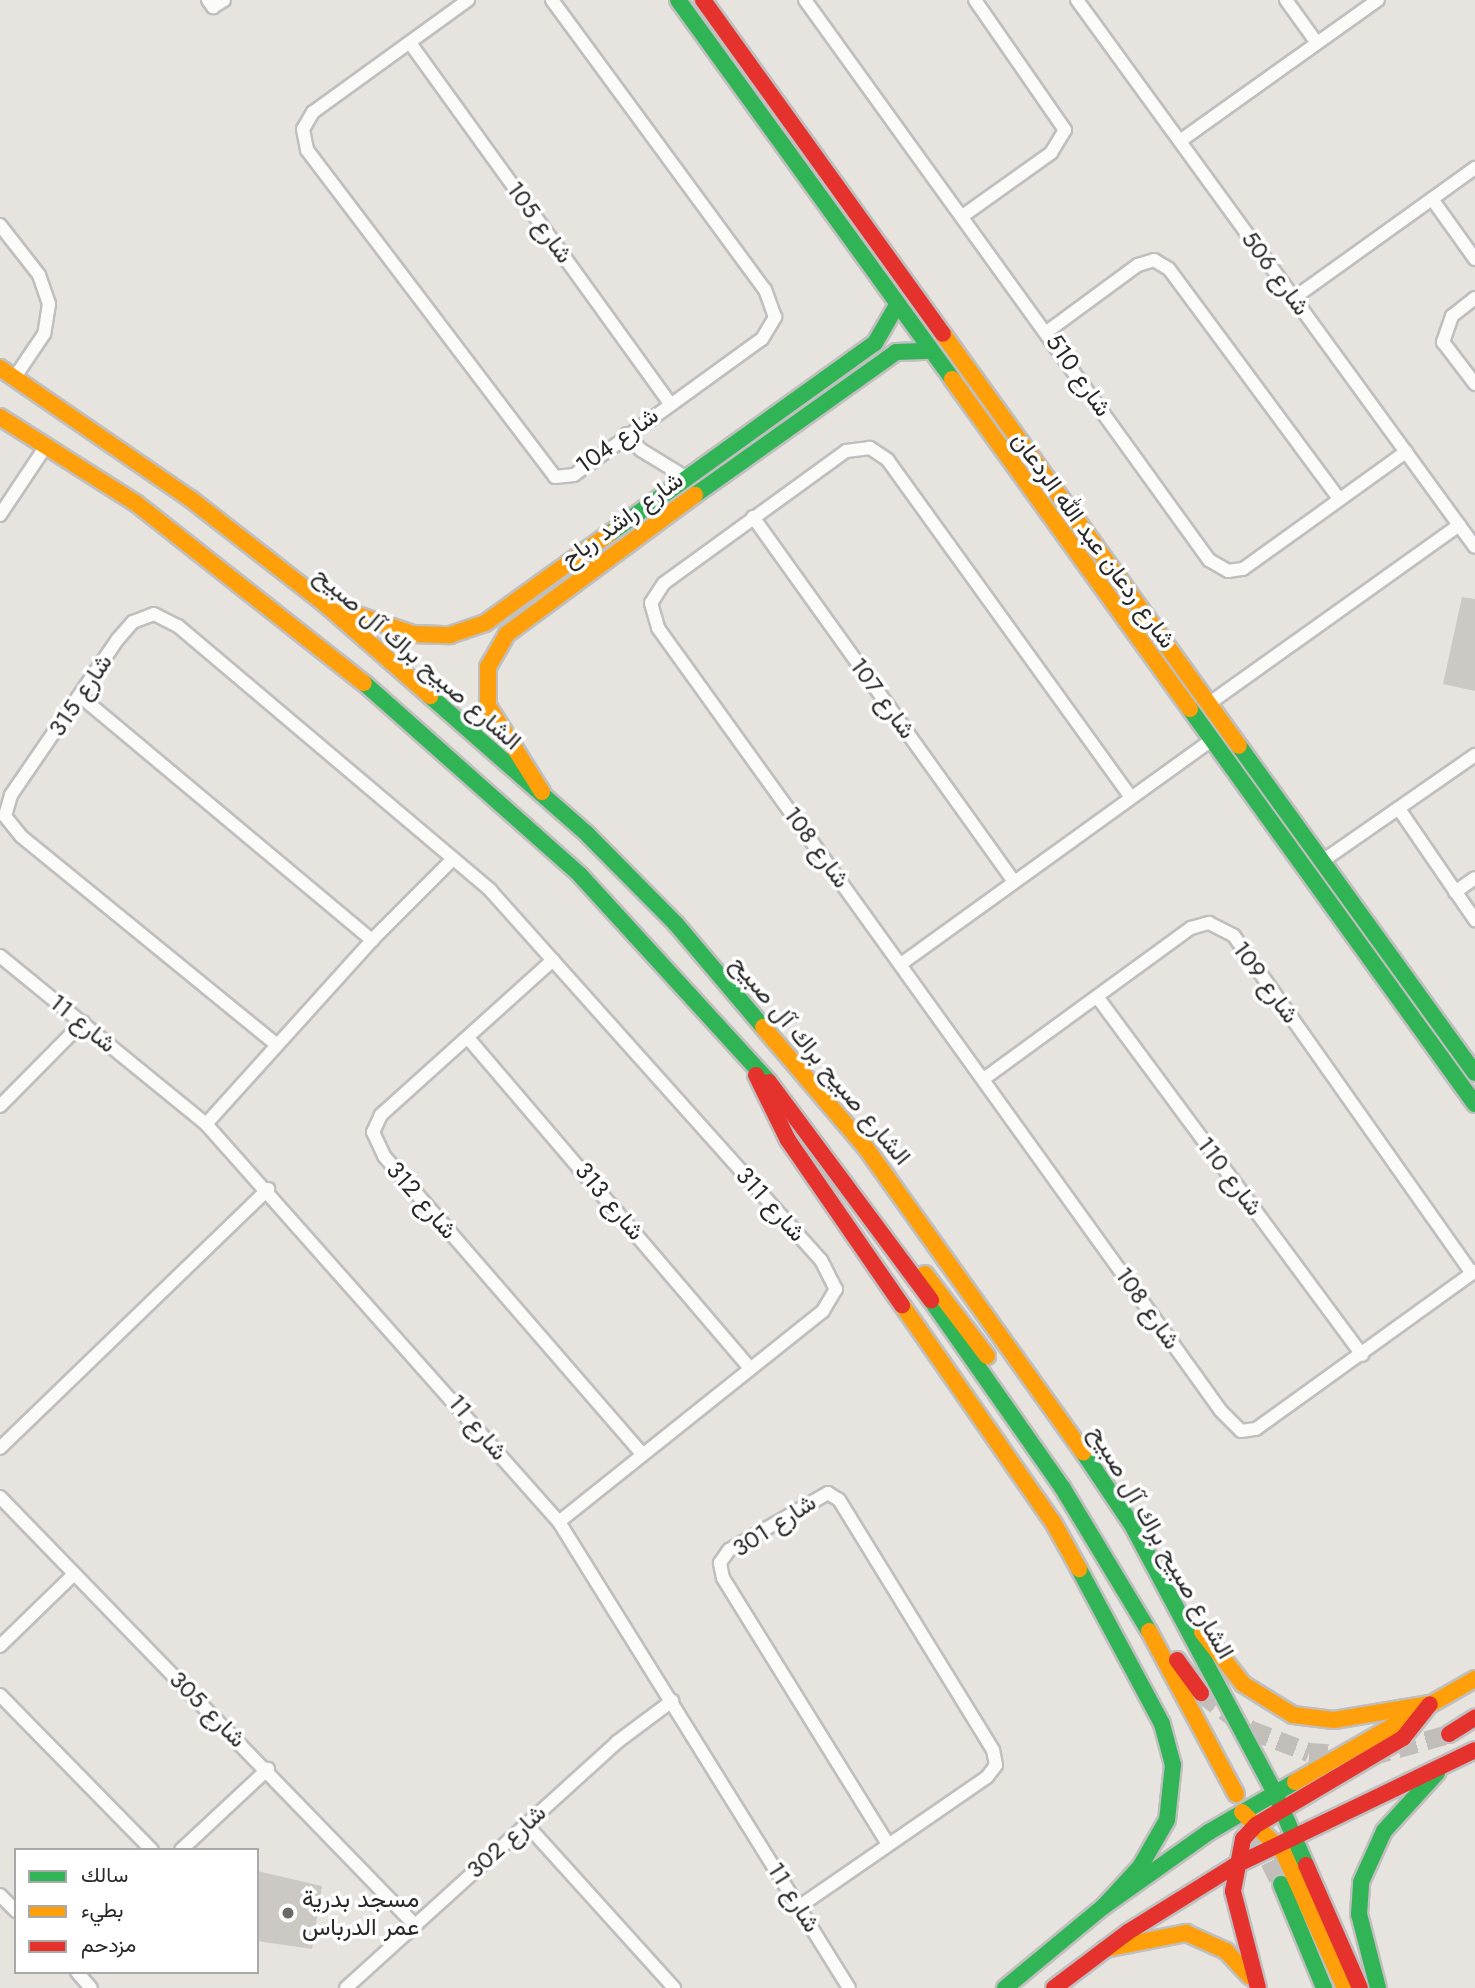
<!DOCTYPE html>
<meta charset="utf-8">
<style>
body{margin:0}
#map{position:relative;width:1475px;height:1988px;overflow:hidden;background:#e7e3de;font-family:Jost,Vazirmatn,sans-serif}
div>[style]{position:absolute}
.building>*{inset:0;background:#ccc9c5}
.primary-tunnel>*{height:19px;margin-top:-9.5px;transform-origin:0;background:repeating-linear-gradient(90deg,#c1beba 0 19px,transparent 0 29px)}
.roads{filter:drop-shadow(2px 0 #c0bfbf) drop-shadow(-2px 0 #c0bfbf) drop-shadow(0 2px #c0bfbf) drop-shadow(0 -2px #c0bfbf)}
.street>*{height:12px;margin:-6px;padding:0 6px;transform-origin:6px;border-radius:6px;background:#fbfbfa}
.fast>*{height:16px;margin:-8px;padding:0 8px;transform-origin:8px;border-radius:8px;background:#30b455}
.slow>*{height:16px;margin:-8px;padding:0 8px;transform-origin:8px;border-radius:8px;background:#ff9f0a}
.jam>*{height:16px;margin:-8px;padding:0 8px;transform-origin:8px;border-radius:8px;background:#e5322d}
.dots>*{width:19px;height:19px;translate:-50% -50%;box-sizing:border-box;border:4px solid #fff;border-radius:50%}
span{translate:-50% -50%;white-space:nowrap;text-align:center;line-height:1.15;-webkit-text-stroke:7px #fff;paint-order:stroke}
.street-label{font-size:24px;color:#282828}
.poi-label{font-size:24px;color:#282828}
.left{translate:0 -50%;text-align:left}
.legend{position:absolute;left:14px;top:1848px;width:245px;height:126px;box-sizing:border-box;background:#fff;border:2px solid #a9a9a9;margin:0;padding:9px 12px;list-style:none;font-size:21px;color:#282828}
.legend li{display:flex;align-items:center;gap:14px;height:35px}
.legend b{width:35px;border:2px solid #a9a9a9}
</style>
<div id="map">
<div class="building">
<div style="clip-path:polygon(1462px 597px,1475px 599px,1475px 691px,1443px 684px)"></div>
<div style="clip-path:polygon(257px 1871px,322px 1886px,312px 1949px,257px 1941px)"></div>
</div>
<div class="primary-tunnel">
<div style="left:1201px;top:1693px;width:62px;rotate:36.5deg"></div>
<div style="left:1251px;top:1730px;width:62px;rotate:20.8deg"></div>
<div style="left:1309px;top:1752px;width:61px;rotate:3.8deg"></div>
<div style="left:1370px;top:1756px;width:82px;rotate:-15.6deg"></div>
<div style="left:1257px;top:1835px;width:55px;rotate:63.9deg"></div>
</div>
<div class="roads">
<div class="street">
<div style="left:208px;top:0;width:9px;rotate:54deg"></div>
<div style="left:213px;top:7px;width:13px;rotate:-32deg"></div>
<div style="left:468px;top:0;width:191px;rotate:144.1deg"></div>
<div style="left:313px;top:112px;width:20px;rotate:120deg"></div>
<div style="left:303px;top:129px;width:21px;rotate:79deg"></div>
<div style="left:307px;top:150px;width:410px;rotate:52.8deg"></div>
<div style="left:555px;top:477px;width:19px;rotate:-6deg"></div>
<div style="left:574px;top:475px;width:232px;rotate:-35.9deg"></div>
<div style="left:762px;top:339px;width:26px;rotate:-59deg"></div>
<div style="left:775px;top:317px;width:29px;rotate:-110deg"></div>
<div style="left:765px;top:290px;width:360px;rotate:-126.3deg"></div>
<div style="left:805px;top:0;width:691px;rotate:54.19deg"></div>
<div style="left:1209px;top:560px;width:22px;rotate:30deg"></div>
<div style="left:1228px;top:571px;width:15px;rotate:-8deg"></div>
<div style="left:1243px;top:569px;width:201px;rotate:-35.7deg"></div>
<div style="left:1077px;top:0;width:676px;rotate:53.96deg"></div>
<div style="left:1286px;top:0;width:53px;rotate:54.2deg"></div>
<div style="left:410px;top:43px;width:443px;rotate:54.2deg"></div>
<div style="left:1180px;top:141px;width:243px;rotate:-35.5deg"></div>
<div style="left:1432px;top:199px;width:74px;rotate:54.4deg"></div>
<div style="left:964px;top:215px;width:107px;rotate:-35.5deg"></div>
<div style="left:1051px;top:153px;width:27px;rotate:-59deg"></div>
<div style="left:1065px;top:130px;width:158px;rotate:-124.7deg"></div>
<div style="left:0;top:225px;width:63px;rotate:52deg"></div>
<div style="left:39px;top:275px;width:31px;rotate:71deg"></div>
<div style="left:49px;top:304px;width:30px;rotate:99deg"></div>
<div style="left:44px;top:334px;width:52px;rotate:124deg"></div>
<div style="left:1294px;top:298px;width:223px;rotate:-35.7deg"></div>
<div style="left:1475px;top:298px;width:29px;rotate:142deg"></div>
<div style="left:1452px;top:316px;width:28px;rotate:109deg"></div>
<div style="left:1443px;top:342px;width:53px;rotate:52.7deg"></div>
<div style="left:1048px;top:331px;width:112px;rotate:-36.3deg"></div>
<div style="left:1138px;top:265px;width:17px;rotate:-17deg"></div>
<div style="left:1154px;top:260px;width:17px;rotate:31deg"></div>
<div style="left:1169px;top:269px;width:284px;rotate:53.5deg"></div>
<div style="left:627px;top:434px;width:21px;rotate:49deg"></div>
<div style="left:641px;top:450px;width:54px;rotate:31.3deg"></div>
<div style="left:0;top:515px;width:83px;rotate:-56.3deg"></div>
<div style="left:753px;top:517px;width:447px;rotate:54.4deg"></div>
<div style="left:80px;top:696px;width:381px;rotate:39.9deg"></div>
<div style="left:1207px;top:705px;width:310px;rotate:-35.5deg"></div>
<div style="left:1130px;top:796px;width:414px;rotate:-125.8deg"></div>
<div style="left:888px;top:460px;width:22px;rotate:-146deg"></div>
<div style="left:870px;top:448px;width:24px;rotate:173deg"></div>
<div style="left:846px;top:451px;width:225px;rotate:144deg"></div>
<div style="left:664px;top:583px;width:24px;rotate:123deg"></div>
<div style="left:651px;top:603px;width:26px;rotate:74deg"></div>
<div style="left:658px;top:628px;width:964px;rotate:54.28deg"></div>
<div style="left:1221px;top:1411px;width:28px;rotate:45deg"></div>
<div style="left:1241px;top:1431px;width:15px;rotate:-8deg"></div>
<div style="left:1256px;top:1429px;width:270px;rotate:-35.8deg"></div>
<div style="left:1399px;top:809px;width:135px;rotate:55.6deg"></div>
<div style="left:1321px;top:862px;width:188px;rotate:-34.8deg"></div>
<div style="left:1455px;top:892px;width:24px;rotate:-35deg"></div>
<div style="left:0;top:956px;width:266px;rotate:39.2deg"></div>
<div style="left:206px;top:1124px;width:532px;rotate:48.43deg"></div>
<div style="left:559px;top:1522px;width:549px;rotate:58.11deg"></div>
<div style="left:553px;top:960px;width:232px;rotate:138deg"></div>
<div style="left:381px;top:1115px;width:19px;rotate:115deg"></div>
<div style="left:373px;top:1132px;width:26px;rotate:65deg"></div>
<div style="left:384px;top:1156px;width:393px;rotate:49.1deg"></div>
<div style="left:901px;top:964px;width:381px;rotate:-35.8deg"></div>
<div style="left:1098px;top:998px;width:444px;rotate:53.5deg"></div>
<div style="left:468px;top:1038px;width:431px;rotate:49.5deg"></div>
<div style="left:277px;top:1045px;width:330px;rotate:-140.8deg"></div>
<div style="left:21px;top:836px;width:26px;rotate:-129deg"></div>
<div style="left:5px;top:816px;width:22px;rotate:-74deg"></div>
<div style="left:11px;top:795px;width:189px;rotate:-55.6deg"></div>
<div style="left:118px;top:639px;width:23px;rotate:-49deg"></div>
<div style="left:133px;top:622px;width:22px;rotate:-21deg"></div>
<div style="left:154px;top:614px;width:27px;rotate:27deg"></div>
<div style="left:178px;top:626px;width:409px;rotate:40.2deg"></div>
<div style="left:490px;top:890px;width:496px;rotate:48.2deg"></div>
<div style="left:821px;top:1260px;width:33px;rotate:63deg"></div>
<div style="left:836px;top:1289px;width:26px;rotate:121deg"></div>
<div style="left:823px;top:1311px;width:338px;rotate:141.4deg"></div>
<div style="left:985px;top:1078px;width:255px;rotate:-36.1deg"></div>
<div style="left:1191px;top:928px;width:19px;rotate:-16deg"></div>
<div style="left:1209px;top:923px;width:28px;rotate:27deg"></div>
<div style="left:1234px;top:936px;width:413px;rotate:54.8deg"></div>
<div style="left:0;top:1106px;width:118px;rotate:-45.3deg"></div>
<div style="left:206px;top:1124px;width:248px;rotate:-47.9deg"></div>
<div style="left:372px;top:940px;width:113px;rotate:-45deg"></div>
<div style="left:0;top:1448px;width:373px;rotate:-44deg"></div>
<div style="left:0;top:1497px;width:595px;rotate:45.89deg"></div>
<div style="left:0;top:1646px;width:103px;rotate:-44.2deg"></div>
<div style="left:0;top:1695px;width:217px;rotate:45.6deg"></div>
<div style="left:526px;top:1824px;width:221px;rotate:47.9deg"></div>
<div style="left:181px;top:1850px;width:119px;rotate:-43deg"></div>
<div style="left:0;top:1895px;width:23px;rotate:45deg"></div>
<div style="left:800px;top:1906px;width:227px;rotate:-34.6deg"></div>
<div style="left:987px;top:1777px;width:15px;rotate:-53deg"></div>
<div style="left:996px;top:1765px;width:15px;rotate:-101deg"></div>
<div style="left:993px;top:1750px;width:294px;rotate:-121.6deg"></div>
<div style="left:839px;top:1500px;width:13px;rotate:-148deg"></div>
<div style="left:828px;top:1493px;width:114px;rotate:150.1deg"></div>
<div style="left:729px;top:1550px;width:16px;rotate:125deg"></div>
<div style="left:720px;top:1563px;width:15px;rotate:79deg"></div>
<div style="left:723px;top:1578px;width:313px;rotate:58.2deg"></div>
<div style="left:77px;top:1972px;width:21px;rotate:49deg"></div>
<div style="left:346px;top:1988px;width:366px;rotate:-42.2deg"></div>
<div style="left:617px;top:1742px;width:69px;rotate:-36.7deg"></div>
</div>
<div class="fast">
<div style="left:678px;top:0;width:468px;rotate:54.1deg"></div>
<div style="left:695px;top:495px;width:247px;rotate:-35.4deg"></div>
<div style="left:896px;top:352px;width:34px;rotate:-2deg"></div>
<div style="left:609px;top:534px;width:327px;rotate:-35.7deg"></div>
<div style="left:875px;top:343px;width:44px;rotate:-59.9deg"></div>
<div style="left:364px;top:683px;width:289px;rotate:41.6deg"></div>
<div style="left:580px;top:875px;width:280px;rotate:47.6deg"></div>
<div style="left:430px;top:696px;width:210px;rotate:41.3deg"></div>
<div style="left:588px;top:835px;width:125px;rotate:45.3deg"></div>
<div style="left:676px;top:924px;width:135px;rotate:49.8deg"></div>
<div style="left:1190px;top:709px;width:487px;rotate:54.2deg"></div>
<div style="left:1239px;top:746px;width:403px;rotate:54.2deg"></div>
<div style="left:931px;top:1300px;width:228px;rotate:55deg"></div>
<div style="left:1062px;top:1487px;width:168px;rotate:58.9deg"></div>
<div style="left:1083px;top:1452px;width:88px;rotate:56.1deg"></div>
<div style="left:1132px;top:1525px;width:304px;rotate:61.9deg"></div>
<div style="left:1275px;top:1793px;width:78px;rotate:66.7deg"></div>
<div style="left:1079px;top:1569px;width:176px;rotate:61.8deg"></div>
<div style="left:1162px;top:1724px;width:42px;rotate:75deg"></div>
<div style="left:1173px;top:1765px;width:55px;rotate:96.2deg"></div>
<div style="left:1167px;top:1820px;width:54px;rotate:119.9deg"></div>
<div style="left:1140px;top:1867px;width:54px;rotate:132.8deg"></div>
<div style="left:1281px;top:1884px;width:113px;rotate:67.5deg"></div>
<div style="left:1005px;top:1988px;width:127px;rotate:-39.6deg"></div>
<div style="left:1103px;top:1907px;width:130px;rotate:-35.3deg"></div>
<div style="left:1209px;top:1832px;width:99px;rotate:-30.2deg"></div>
<div style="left:1378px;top:1988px;width:76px;rotate:-104.4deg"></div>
<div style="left:1359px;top:1914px;width:32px;rotate:-86deg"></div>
<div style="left:1361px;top:1882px;width:56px;rotate:-65.7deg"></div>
<div style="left:1384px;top:1831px;width:79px;rotate:-47.6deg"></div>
</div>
<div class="slow">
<div style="left:943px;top:334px;width:507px;rotate:54.3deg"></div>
<div style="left:0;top:368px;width:233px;rotate:34.5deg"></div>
<div style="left:192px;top:500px;width:169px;rotate:38deg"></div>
<div style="left:325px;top:604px;width:140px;rotate:41.2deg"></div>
<div style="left:952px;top:379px;width:407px;rotate:54.2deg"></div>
<div style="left:0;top:417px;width:162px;rotate:32.4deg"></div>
<div style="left:137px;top:504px;width:289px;rotate:38.3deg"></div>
<div style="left:328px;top:605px;width:90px;rotate:18.8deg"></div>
<div style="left:413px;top:634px;width:37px;rotate:2deg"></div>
<div style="left:450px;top:635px;width:37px;rotate:-19deg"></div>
<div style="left:485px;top:623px;width:153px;rotate:-35.7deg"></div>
<div style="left:542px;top:792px;width:102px;rotate:-122.1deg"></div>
<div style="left:488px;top:706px;width:39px;rotate:-90deg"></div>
<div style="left:488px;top:667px;width:38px;rotate:-60deg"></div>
<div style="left:507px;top:634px;width:234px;rotate:-36.5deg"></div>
<div style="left:763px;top:1027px;width:159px;rotate:49.6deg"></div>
<div style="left:866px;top:1148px;width:374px;rotate:54.5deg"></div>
<div style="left:925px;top:1274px;width:103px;rotate:52.9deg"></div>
<div style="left:902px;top:1305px;width:264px;rotate:55.2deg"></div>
<div style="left:1053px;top:1522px;width:54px;rotate:61deg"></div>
<div style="left:1149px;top:1631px;width:185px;rotate:61.9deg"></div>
<div style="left:1202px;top:1632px;width:66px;rotate:51.7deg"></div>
<div style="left:1243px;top:1684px;width:59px;rotate:31.8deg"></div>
<div style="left:1293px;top:1715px;width:41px;rotate:7deg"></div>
<div style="left:1334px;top:1720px;width:97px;rotate:-9.5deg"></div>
<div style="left:1295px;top:1782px;width:207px;rotate:-29.8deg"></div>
<div style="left:1242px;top:1812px;width:57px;rotate:44.3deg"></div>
<div style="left:1283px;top:1852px;width:149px;rotate:65.5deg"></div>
<div style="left:1105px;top:1949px;width:83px;rotate:-11.2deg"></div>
<div style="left:1186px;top:1933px;width:44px;rotate:24.2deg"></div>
<div style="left:1226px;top:1951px;width:35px;rotate:47deg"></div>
</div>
<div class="jam">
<div style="left:703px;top:0;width:411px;rotate:54.3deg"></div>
<div style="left:756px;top:1075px;width:72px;rotate:63.8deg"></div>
<div style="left:788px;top:1140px;width:201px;rotate:55.4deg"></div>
<div style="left:769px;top:1082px;width:272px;rotate:53.4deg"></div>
<div style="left:1177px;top:1660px;width:41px;rotate:54deg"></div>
<div style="left:1449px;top:1734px;width:31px;rotate:-32deg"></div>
<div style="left:1306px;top:1865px;width:134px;rotate:66.3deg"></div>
<div style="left:1054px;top:1988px;width:93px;rotate:-37.1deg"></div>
<div style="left:1128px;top:1932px;width:125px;rotate:-31.9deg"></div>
<div style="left:1234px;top:1866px;width:267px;rotate:-25.7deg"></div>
<div style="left:1258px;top:1988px;width:100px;rotate:-104.5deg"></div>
<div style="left:1233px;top:1891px;width:53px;rotate:-79.1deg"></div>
<div style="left:1243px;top:1839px;width:19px;rotate:-47deg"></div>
<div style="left:1256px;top:1825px;width:171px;rotate:-30.6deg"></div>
<div style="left:1403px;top:1738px;width:43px;rotate:-51.5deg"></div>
</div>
</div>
<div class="dots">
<div style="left:288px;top:1913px;background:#6b6968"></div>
</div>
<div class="street-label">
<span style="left:540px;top:222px;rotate:54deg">شارع 105</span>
<span style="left:1276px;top:273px;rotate:54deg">شارع 506</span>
<span style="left:1079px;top:375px;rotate:55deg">شارع 510</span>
<span style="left:617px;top:440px;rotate:-36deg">شارع 104</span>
<span style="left:622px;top:519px;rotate:-36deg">شارع راشد رباح</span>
<span style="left:1094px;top:540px;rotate:54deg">شارع ردعان عبد الله الردعان</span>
<span style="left:418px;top:658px;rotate:41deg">الشارع صبيح براك آل صبيح</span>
<span style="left:80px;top:695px;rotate:-56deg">شارع 315</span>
<span style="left:883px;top:698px;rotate:54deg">شارع 107</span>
<span style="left:817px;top:847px;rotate:54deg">شارع 108</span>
<span style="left:1266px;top:982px;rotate:54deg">شارع 109</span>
<span style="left:83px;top:1023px;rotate:39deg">شارع 11</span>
<span style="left:821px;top:1060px;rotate:50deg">الشارع صبيح براك آل صبيح</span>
<span style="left:1230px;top:1176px;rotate:53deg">شارع 110</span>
<span style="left:422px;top:1200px;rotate:49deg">شارع 312</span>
<span style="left:610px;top:1201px;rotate:50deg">شارع 313</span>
<span style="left:771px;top:1204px;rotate:48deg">شارع 311</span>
<span style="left:1148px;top:1308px;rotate:55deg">شارع 108</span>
<span style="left:478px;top:1427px;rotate:50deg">شارع 11</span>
<span style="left:774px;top:1525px;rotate:-33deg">شارع 301</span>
<span style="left:1162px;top:1542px;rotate:60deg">الشارع صبيح براك آل صبيح</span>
<span style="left:208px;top:1709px;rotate:45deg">شارع 305</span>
<span style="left:506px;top:1841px;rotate:-42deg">شارع 302</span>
<span style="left:794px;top:1897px;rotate:58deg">شارع 11</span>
</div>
<div class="poi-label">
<span class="left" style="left:302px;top:1913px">مسجد بدرية<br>عمر الدرباس</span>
</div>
<ul class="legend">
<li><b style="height:9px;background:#30b455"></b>سالك</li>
<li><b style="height:9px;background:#ff9f0a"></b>بطيء</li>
<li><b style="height:9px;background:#e5322d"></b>مزدحم</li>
</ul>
</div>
